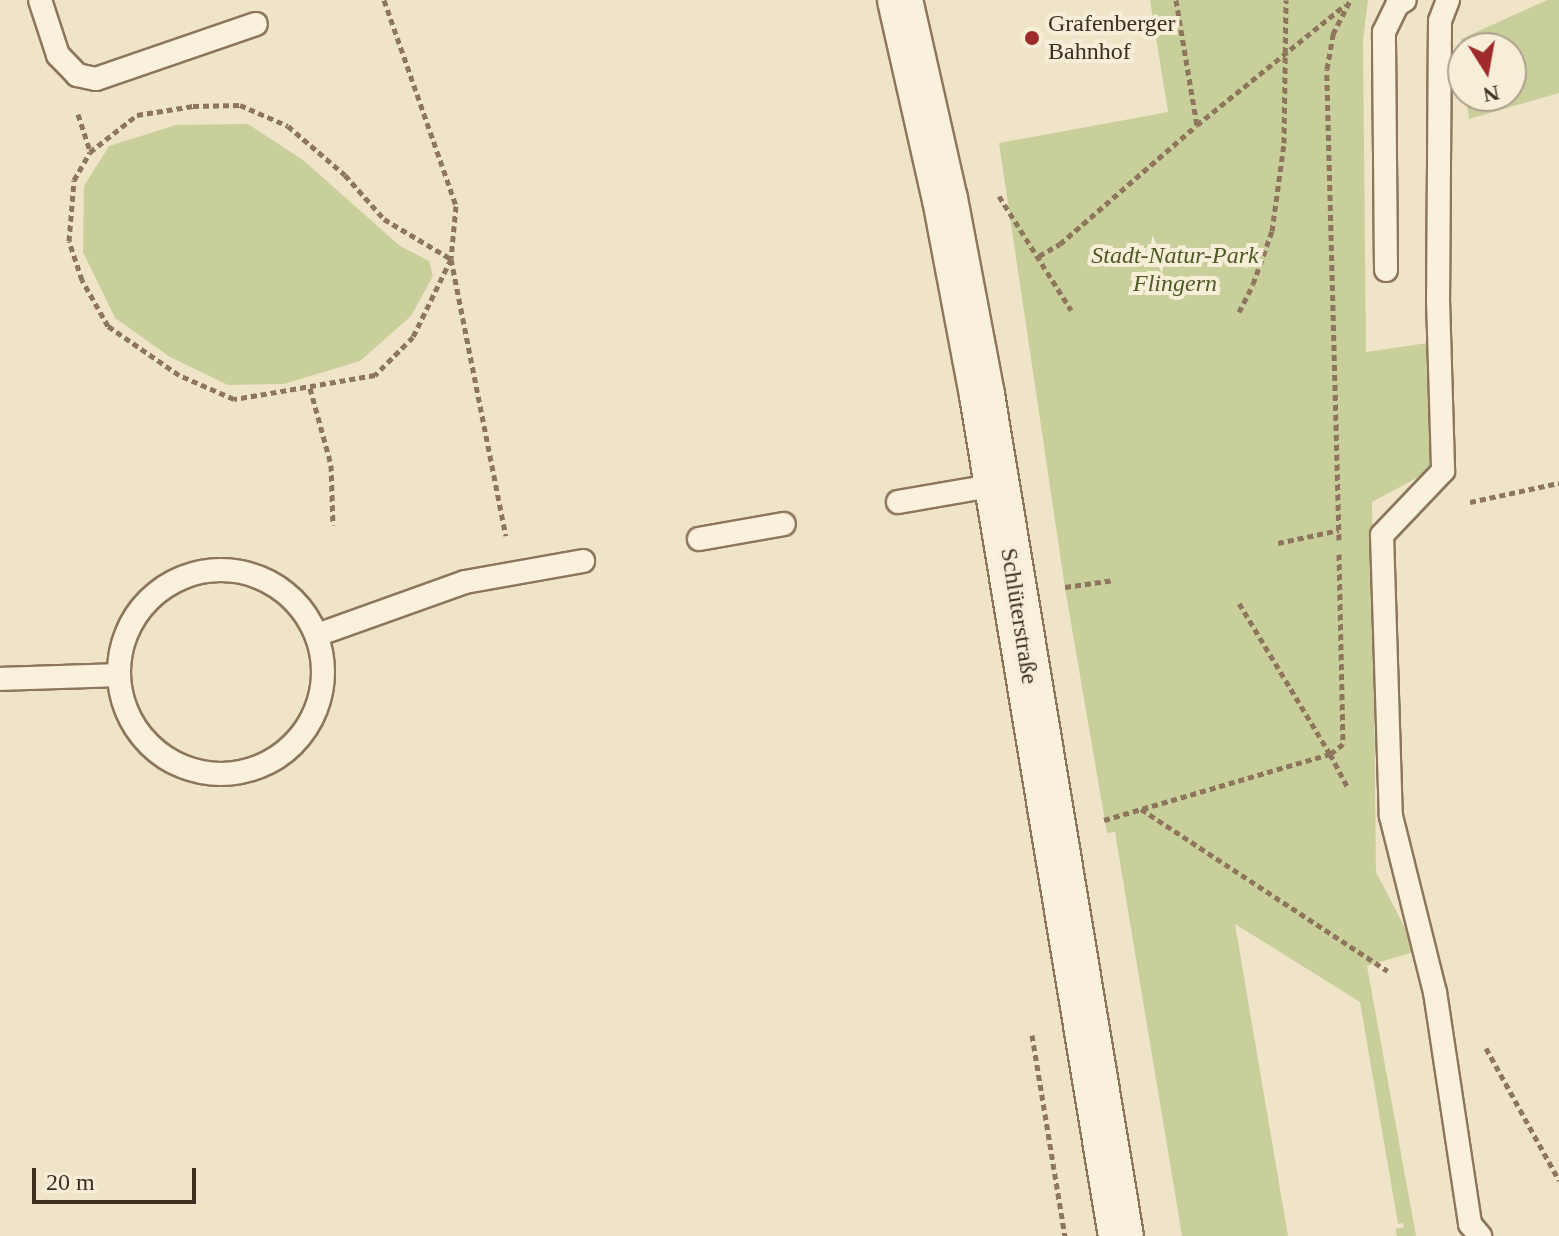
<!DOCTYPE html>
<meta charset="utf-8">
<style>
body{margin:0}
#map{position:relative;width:1559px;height:1236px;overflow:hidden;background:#f0e4c8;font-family:Georgia,serif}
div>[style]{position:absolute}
.green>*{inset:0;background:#c9cf9b}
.path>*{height:5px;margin-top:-2.5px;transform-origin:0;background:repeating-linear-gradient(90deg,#8d765c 0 6px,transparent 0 10px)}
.roads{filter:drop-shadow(2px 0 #8d765c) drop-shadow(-2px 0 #8d765c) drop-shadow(0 2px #8d765c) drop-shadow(0 -2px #8d765c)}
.lane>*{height:22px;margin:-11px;padding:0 11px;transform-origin:11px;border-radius:11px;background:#faf1dc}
.lane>.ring{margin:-11px;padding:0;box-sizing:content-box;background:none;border:22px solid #faf1dc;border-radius:50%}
.street>*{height:44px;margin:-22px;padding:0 22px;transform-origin:22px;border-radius:22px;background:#faf1dc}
.dots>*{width:22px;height:22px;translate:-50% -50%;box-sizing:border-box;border:4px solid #f7eed8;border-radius:50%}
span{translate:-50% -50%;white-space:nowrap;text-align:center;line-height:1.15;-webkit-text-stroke:8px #f7eed8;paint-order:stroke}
.poi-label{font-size:24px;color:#3d2e20}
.left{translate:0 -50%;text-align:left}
.park-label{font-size:24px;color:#4d5a26;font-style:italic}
.street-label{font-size:24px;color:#3d2e20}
.north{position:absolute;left:1447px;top:32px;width:80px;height:80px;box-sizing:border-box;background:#f7eed8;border:2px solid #ada18e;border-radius:50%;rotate:169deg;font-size:22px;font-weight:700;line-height:32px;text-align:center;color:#3d2e20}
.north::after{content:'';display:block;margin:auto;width:28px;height:36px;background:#9e2a2b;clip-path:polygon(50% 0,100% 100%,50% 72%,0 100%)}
.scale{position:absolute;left:32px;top:1168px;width:164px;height:36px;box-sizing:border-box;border:4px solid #3d2e20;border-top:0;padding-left:10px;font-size:24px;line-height:28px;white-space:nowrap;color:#3d2e20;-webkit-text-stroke:6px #f7eed8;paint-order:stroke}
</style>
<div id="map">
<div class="green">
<div style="clip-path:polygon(1150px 0,1368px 0,1363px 41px,1366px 352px,1434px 342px,1439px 466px,1372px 502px,1376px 872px,1417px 951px,1367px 966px,1416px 1236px,1397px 1236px,1395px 1229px,1404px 1227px,1403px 1223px,1398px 1224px,1360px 1002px,1235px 924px,1288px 1236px,1182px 1236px,1115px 832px,1107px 833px,1065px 588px,999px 143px,1168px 112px)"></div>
<div style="clip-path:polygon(1547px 0,1559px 0,1559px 93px,1469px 119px,1466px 96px,1511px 96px,1511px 48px,1463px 48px,1463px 63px,1461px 39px)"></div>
<div style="clip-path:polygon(248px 124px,303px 160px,400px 246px,429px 261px,433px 276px,411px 316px,360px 361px,284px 384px,228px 385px,170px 357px,115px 318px,83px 252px,84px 186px,109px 146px,176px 125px)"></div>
</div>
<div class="path">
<div style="left:384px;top:0;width:218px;rotate:70.7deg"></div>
<div style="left:456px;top:206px;width:53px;rotate:95.4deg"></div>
<div style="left:451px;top:259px;width:87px;rotate:116deg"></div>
<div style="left:413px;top:337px;width:54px;rotate:135deg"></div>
<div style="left:375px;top:375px;width:143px;rotate:170.3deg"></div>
<div style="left:234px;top:399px;width:60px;rotate:-156.4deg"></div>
<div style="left:179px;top:375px;width:86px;rotate:-145.4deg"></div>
<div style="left:108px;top:326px;width:53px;rotate:-119.5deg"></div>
<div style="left:82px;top:280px;width:41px;rotate:-108.4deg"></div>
<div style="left:69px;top:241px;width:61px;rotate:-85.3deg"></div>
<div style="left:74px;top:180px;width:32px;rotate:-60deg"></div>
<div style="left:90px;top:152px;width:60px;rotate:-38.2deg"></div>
<div style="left:137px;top:115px;width:57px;rotate:-9.1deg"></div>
<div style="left:193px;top:106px;width:47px;rotate:-1.2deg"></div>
<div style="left:240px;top:105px;width:52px;rotate:23.6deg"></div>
<div style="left:288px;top:126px;width:75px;rotate:40.7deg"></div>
<div style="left:345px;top:175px;width:59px;rotate:48.4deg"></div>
<div style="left:384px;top:219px;width:78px;rotate:30.8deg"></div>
<div style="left:451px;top:259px;width:282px;rotate:78.8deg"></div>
<div style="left:1176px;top:0;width:127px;rotate:80.5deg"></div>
<div style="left:78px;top:114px;width:40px;rotate:72deg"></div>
<div style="left:999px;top:196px;width:135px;rotate:57.7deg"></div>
<div style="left:1039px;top:256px;width:24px;rotate:-30deg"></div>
<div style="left:1060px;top:244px;width:181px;rotate:-41deg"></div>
<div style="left:1197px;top:125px;width:191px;rotate:-39deg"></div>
<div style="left:1239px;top:312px;width:31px;rotate:-63deg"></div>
<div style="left:1253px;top:284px;width:56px;rotate:-70.3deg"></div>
<div style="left:1272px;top:231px;width:89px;rotate:-82.2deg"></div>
<div style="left:1284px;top:143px;width:143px;rotate:-89.2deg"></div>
<div style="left:310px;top:388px;width:80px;rotate:74.7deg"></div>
<div style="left:331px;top:465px;width:60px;rotate:88.1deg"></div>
<div style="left:1470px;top:502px;width:91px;rotate:-12.1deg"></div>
<div style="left:1339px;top:540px;width:471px;rotate:-91.5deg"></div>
<div style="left:1327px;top:69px;width:36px;rotate:-80deg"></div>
<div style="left:1333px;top:34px;width:38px;rotate:-63deg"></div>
<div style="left:1278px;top:543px;width:62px;rotate:-12deg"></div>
<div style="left:1339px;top:554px;width:190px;rotate:88.8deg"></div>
<div style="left:1343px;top:744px;width:16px;rotate:142deg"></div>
<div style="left:1330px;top:754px;width:38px;rotate:62deg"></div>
<div style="left:1065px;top:587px;width:50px;rotate:-8deg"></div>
<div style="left:1141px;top:809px;width:295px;rotate:33.3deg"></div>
<div style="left:1104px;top:820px;width:235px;rotate:-16.3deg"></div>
<div style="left:1330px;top:754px;width:176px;rotate:-121.1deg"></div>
<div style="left:1032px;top:1035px;width:204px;rotate:80.7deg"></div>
<div style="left:1486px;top:1048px;width:151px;rotate:61.1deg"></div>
</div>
<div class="roads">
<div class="lane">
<div style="left:40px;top:0;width:58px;rotate:71.9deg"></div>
<div style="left:58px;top:55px;width:28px;rotate:46deg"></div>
<div style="left:77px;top:75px;width:19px;rotate:12deg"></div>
<div style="left:96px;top:79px;width:169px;rotate:-19deg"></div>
<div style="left:1448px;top:0;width:22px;rotate:111deg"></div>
<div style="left:1440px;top:21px;width:278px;rotate:90.4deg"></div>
<div style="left:1438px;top:299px;width:172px;rotate:88.3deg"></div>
<div style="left:1443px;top:471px;width:88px;rotate:133.6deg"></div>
<div style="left:1382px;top:535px;width:281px;rotate:88.2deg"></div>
<div style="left:1391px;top:816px;width:181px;rotate:76deg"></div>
<div style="left:1435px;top:992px;width:235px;rotate:81.4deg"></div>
<div style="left:1470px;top:1224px;width:16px;rotate:50deg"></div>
<div style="left:1386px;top:270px;width:238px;rotate:-90.5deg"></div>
<div style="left:1384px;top:32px;width:30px;rotate:-64deg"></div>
<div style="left:1397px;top:5px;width:9px;rotate:-32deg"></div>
<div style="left:898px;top:502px;width:99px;rotate:-9.8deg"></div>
<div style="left:699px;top:539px;width:86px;rotate:-10deg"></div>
<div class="ring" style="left:119px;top:570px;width:182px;height:182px"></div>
<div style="left:317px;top:635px;width:157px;rotate:-19.7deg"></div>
<div style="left:465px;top:582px;width:120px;rotate:-10.1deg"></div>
<div style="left:0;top:679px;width:118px;rotate:-1.9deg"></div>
</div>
<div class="street">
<div style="left:900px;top:0;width:204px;rotate:77.3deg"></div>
<div style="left:945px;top:199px;width:199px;rotate:79.3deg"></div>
<div style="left:982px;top:395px;width:852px;rotate:80.62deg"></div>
</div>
</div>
<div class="dots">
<div style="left:1032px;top:38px;background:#9e2a2b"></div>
</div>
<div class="poi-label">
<span class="left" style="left:1048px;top:38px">Grafenberger<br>Bahnhof</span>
</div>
<div class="park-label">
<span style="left:1175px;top:270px">Stadt-Natur-Park<br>Flingern</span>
</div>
<div class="street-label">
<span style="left:1019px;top:616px;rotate:81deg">Schlüterstraße</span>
</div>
<div class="north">N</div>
<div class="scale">20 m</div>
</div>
